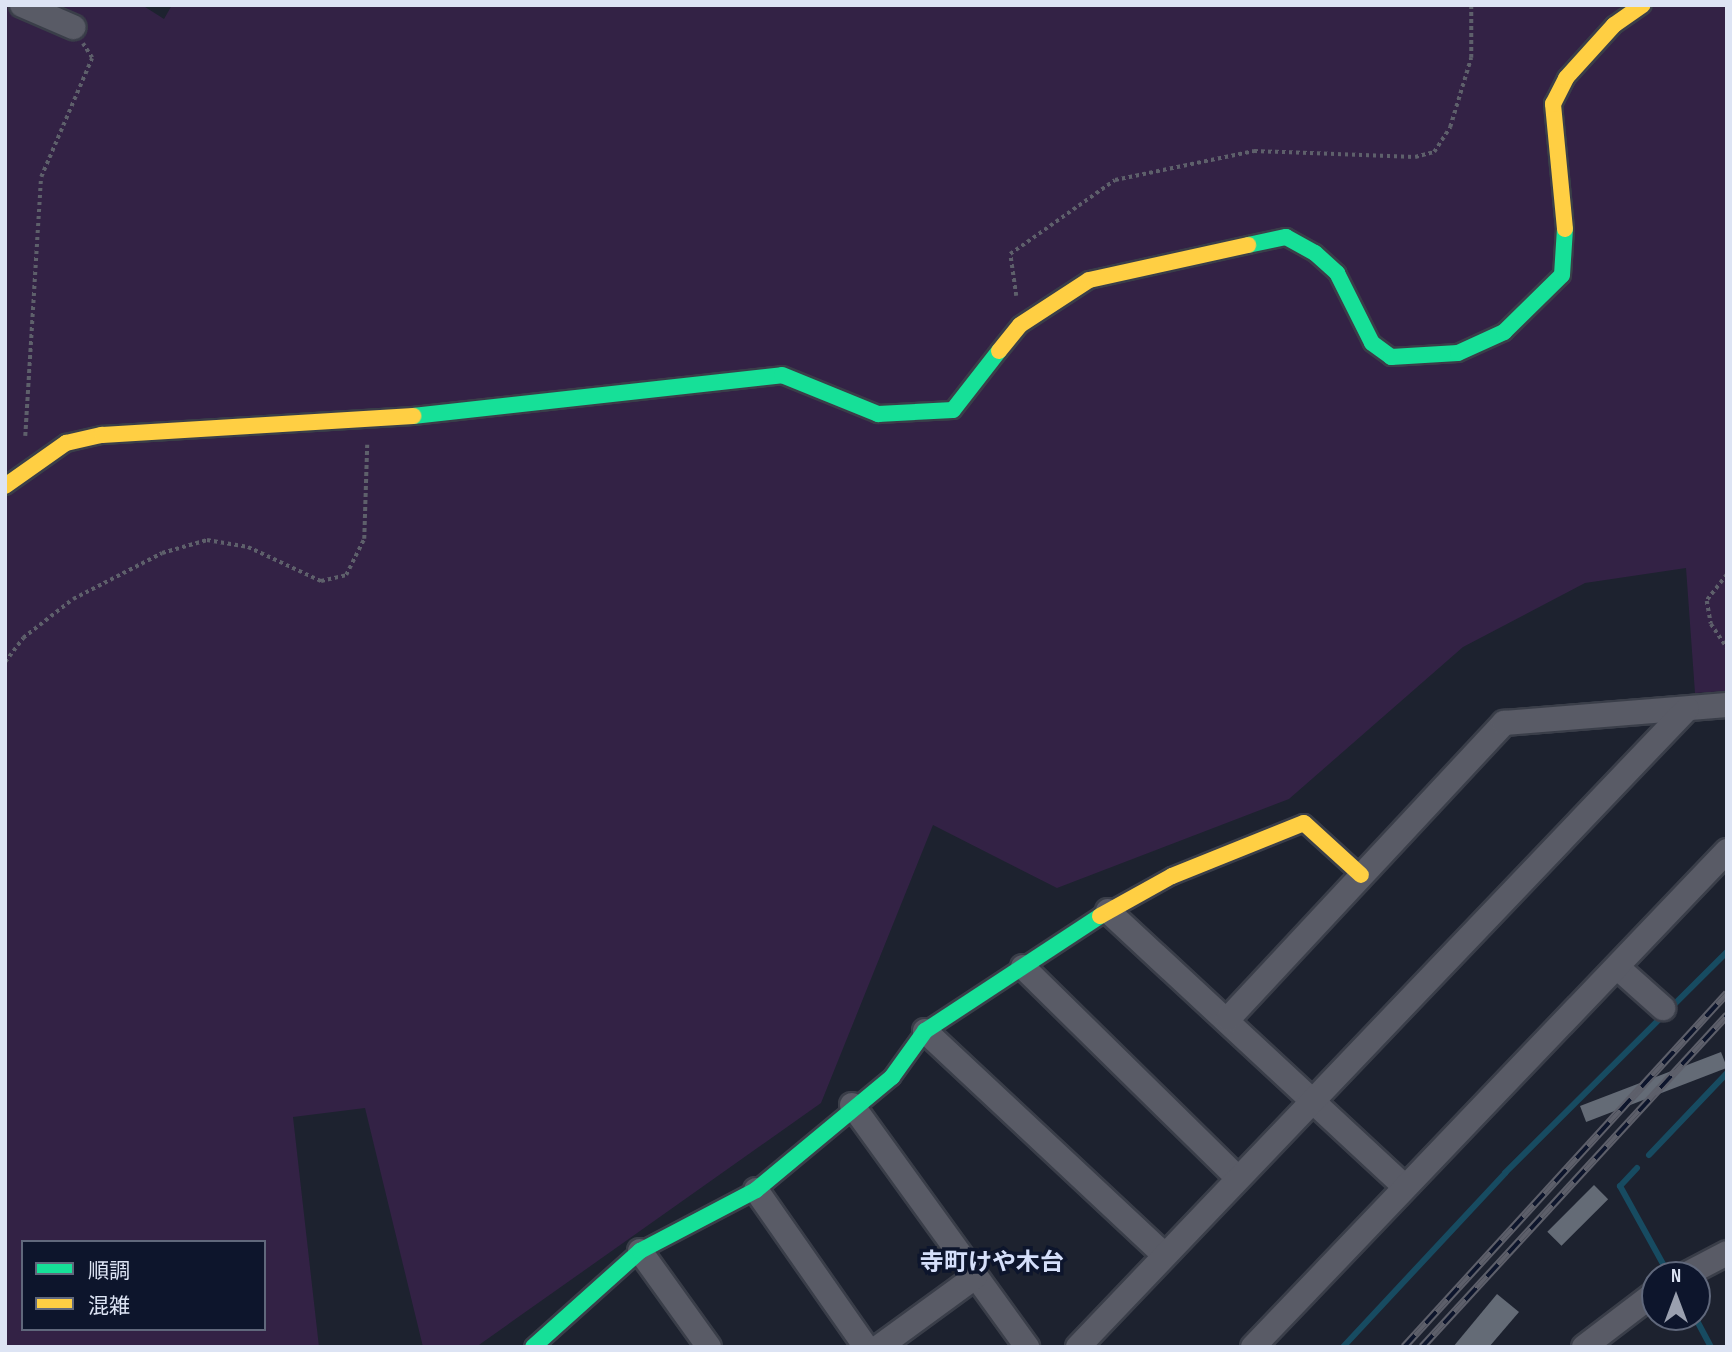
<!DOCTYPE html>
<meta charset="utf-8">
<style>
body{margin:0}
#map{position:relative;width:1732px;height:1352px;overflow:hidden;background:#1d222f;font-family:"Sofia Sans Condensed","Noto Sans JP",sans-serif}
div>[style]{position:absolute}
.green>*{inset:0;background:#332245}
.stream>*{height:6px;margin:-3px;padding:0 3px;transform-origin:3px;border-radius:3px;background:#174b61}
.building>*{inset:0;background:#646b76;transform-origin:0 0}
.path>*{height:3.5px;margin-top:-1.75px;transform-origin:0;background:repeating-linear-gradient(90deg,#5e606b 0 3.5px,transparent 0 7px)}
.roads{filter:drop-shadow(2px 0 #3a3e49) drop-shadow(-2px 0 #3a3e49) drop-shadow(0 2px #3a3e49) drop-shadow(0 -2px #3a3e49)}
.street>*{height:24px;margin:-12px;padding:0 12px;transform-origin:12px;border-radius:12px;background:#595b66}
.fast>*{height:16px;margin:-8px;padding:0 8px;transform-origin:8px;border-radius:8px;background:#16e098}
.slow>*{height:16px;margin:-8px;padding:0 8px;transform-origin:8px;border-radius:8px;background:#ffcf43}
.rail>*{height:8px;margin-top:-4px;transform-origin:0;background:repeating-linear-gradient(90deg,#0d152c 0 16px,#5d5f6a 0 32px);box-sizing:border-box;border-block:2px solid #5d5f6a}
span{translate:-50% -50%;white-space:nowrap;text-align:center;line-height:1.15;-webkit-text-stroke:7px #0d152c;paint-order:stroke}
.neighbourhood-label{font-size:24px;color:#d5dffa;font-weight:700}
.frame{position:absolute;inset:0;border:7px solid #dde4f4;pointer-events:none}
.legend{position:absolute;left:21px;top:1240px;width:245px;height:91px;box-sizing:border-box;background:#0d152c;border:2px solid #60687c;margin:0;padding:9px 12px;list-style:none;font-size:21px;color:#dde4f4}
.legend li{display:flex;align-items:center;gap:14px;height:35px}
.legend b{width:35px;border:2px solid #60687c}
.north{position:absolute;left:1641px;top:1261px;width:70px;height:70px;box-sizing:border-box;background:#0d152c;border:2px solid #60687c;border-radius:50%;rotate:0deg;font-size:19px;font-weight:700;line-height:28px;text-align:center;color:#dde4f4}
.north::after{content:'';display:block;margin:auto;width:24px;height:32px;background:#9aa0af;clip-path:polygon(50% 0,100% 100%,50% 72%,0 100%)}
</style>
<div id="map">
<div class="green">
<div style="clip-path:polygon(evenodd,5px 5px,142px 5px,164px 19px,172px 5px,1727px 5px,1727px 691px,1695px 693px,1686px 568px,1585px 583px,1463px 647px,1289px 799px,1057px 888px,933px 825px,821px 1103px,476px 1347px,423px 1347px,365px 1108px,293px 1117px,319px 1347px,5px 1347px,5px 5px,23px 1242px,264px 1242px,264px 1329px,23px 1329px,23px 1242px)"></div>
</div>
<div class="stream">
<div style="left:1649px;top:1155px;width:113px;rotate:-46.4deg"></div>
<div style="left:1637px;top:1168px;width:25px;rotate:133deg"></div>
<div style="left:1620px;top:1186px;width:97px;rotate:61.1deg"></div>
<div style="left:1695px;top:1317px;width:34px;rotate:62deg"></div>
<div style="left:1343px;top:1347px;width:238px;rotate:-47deg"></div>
<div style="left:1505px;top:1173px;width:313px;rotate:-44.9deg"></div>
</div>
<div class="building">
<div style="left:1721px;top:1052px;width:17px;height:151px;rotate:69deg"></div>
<div style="left:1594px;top:1185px;width:20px;height:66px;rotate:45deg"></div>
<div style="clip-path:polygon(1497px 1294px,1519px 1312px,1489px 1347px,1453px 1347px)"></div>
</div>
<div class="path">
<div style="left:1016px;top:296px;width:42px;rotate:-98.1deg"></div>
<div style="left:1010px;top:254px;width:128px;rotate:-35.2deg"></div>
<div style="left:1115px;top:180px;width:142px;rotate:-11.8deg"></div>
<div style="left:1254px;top:151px;width:161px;rotate:2.1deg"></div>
<div style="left:1415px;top:157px;width:20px;rotate:-15deg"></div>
<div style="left:1434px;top:152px;width:30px;rotate:-57deg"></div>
<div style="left:1450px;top:127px;width:72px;rotate:-73.1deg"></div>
<div style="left:1471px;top:58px;width:53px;rotate:-90deg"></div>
<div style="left:25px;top:436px;width:259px;rotate:-86.5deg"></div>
<div style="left:41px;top:177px;width:129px;rotate:-66.8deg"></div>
<div style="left:92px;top:58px;width:17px;rotate:-123deg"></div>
<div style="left:1727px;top:575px;width:33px;rotate:128deg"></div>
<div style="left:1707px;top:601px;width:23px;rotate:80deg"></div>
<div style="left:1711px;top:624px;width:29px;rotate:56deg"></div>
<div style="left:5px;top:662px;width:30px;rotate:-53deg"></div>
<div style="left:23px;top:638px;width:63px;rotate:-38deg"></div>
<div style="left:73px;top:599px;width:100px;rotate:-27.3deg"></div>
<div style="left:162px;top:553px;width:47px;rotate:-16.1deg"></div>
<div style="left:207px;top:540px;width:42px;rotate:9.7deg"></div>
<div style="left:248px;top:547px;width:81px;rotate:25deg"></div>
<div style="left:321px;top:581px;width:26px;rotate:-13deg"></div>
<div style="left:346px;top:575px;width:40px;rotate:-63.4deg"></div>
<div style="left:364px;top:539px;width:94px;rotate:-88.2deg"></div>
</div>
<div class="roads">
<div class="street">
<div style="left:22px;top:5px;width:56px;rotate:23.3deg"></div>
<div style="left:1108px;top:911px;width:404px;rotate:42.9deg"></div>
<div style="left:1023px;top:967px;width:301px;rotate:44.5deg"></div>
<div style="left:1617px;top:967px;width:62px;rotate:41.7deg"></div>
<div style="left:1228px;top:1019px;width:405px;rotate:-47deg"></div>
<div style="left:1504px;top:723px;width:224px;rotate:-4.6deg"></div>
<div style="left:925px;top:1031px;width:328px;rotate:43.1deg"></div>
<div style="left:852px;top:1105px;width:299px;rotate:54.1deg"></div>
<div style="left:756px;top:1190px;width:192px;rotate:55deg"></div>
<div style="left:640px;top:1251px;width:118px;rotate:54.3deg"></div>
<div style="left:1685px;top:1275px;width:47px;rotate:-27.6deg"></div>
<div style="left:879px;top:1347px;width:119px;rotate:-36.1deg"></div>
<div style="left:1078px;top:1347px;width:882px;rotate:-46.33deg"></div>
<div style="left:1253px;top:1347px;width:686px;rotate:-46.3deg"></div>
<div style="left:1584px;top:1347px;width:89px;rotate:-37.3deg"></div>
</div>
<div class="fast">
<div style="left:1248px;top:245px;width:39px;rotate:-12deg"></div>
<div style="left:1286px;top:237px;width:33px;rotate:29deg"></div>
<div style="left:1315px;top:253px;width:30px;rotate:42deg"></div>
<div style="left:1337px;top:273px;width:78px;rotate:63.4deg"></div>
<div style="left:1372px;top:343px;width:24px;rotate:36deg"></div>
<div style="left:1391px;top:357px;width:67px;rotate:-3.4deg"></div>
<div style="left:1458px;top:353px;width:51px;rotate:-24.5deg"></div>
<div style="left:1504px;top:332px;width:81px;rotate:-44.5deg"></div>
<div style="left:1562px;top:275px;width:46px;rotate:-86.3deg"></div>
<div style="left:413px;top:416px;width:371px;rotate:-6.3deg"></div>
<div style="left:782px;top:375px;width:104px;rotate:22.1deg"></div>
<div style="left:878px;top:414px;width:75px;rotate:-3.1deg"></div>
<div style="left:953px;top:410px;width:75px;rotate:-52.1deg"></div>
<div style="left:533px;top:1347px;width:144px;rotate:-41.9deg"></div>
<div style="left:640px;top:1251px;width:131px;rotate:-27.7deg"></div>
<div style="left:756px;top:1190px;width:177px;rotate:-39.7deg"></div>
<div style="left:892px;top:1077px;width:57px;rotate:-54.3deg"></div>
<div style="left:925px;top:1031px;width:209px;rotate:-33.3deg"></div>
</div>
<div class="slow">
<div style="left:1565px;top:229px;width:126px;rotate:-95.5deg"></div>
<div style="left:1553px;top:104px;width:29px;rotate:-63deg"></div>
<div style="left:1566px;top:78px;width:72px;rotate:-47.8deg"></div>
<div style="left:1614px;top:25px;width:35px;rotate:-35deg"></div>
<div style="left:999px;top:351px;width:33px;rotate:-51deg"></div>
<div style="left:1020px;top:325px;width:82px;rotate:-33.1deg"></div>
<div style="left:1089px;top:280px;width:163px;rotate:-12.4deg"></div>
<div style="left:5px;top:486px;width:75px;rotate:-35.2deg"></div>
<div style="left:66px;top:443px;width:37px;rotate:-13deg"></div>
<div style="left:102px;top:435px;width:312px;rotate:-3.5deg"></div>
<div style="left:1100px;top:916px;width:82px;rotate:-29.1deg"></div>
<div style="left:1172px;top:876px;width:142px;rotate:-21.9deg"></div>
<div style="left:1304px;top:823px;width:77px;rotate:42.4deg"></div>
</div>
</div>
<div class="rail">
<div style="left:1404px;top:1347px;width:479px;rotate:-47.6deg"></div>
<div style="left:1422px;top:1347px;width:451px;rotate:-47.4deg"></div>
</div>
<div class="neighbourhood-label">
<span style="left:992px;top:1263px">寺町けや木台</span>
</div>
<div class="frame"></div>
<ul class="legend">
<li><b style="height:9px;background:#16e098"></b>順調</li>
<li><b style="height:9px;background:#ffcf43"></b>混雑</li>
</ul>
<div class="north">N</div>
</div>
